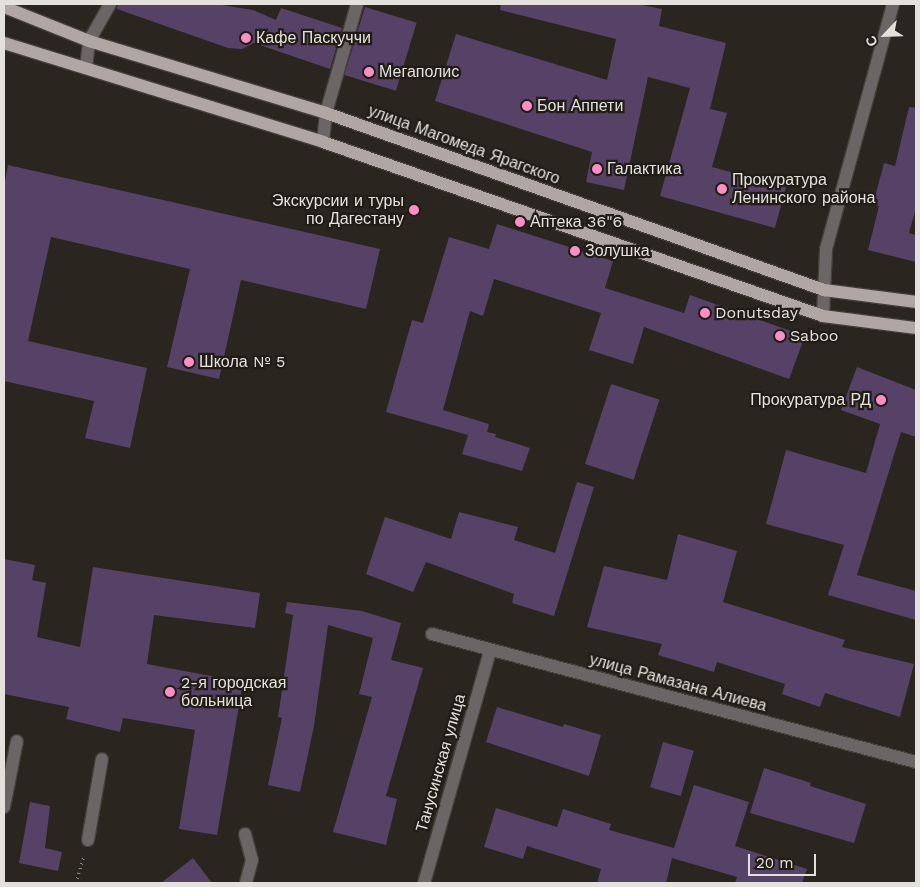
<!DOCTYPE html>
<meta charset="utf-8">
<style>
body{margin:0}
#map{position:relative;width:920px;height:887px;overflow:hidden;background:#2a251f;font-family:"Work Sans",sans-serif}
div>[style]{position:absolute}
.building>*{inset:0;background:#554266;transform-origin:0 0}
.path>*{height:3px;margin-top:-1.5px;transform-origin:0;background:repeating-linear-gradient(90deg,#8f8b86 0 1px,transparent 0 5px)}
.roads{filter:drop-shadow(1px 0 #443f3a) drop-shadow(-1px 0 #443f3a) drop-shadow(0 1px #443f3a) drop-shadow(0 -1px #443f3a)}
.minor>*{height:12px;margin:-6px;padding:0 6px;transform-origin:6px;border-radius:6px;background:#6b6665}
.major>*{height:12px;margin:-6px;padding:0 6px;transform-origin:6px;border-radius:6px;background:#b0a6a4}
.dots>*{width:14px;height:14px;translate:-50% -50%;box-sizing:border-box;border:2px solid #211c15;border-radius:50%}
span{translate:-50% -50%;white-space:nowrap;text-align:center;line-height:1.15;-webkit-text-stroke:4.5px #211c15;paint-order:stroke}
.poi-label{font-size:16px;color:#e4e1dd}
.left{translate:0 -50%;text-align:left}
.right{translate:-100% -50%;text-align:right}
.street-label{font-size:16px;color:#e4e1dd}
.frame{position:absolute;inset:0;border:5px solid #e4e1dd;pointer-events:none}
.north{position:absolute;left:860px;top:10px;width:50px;height:50px;-webkit-text-stroke:4px #211c15;paint-order:stroke;rotate:246deg;font-size:14px;font-weight:700;line-height:20px;text-align:center;color:#e4e1dd}
.north::after{content:'';display:block;margin:auto;width:18px;height:22px;background:#e4e1dd;clip-path:polygon(50% 0,100% 100%,50% 72%,0 100%)}
.scale{position:absolute;left:748px;top:854px;width:68px;height:22px;box-sizing:border-box;border:2px solid #e4e1dd;border-top:0;padding-left:6px;font-size:15px;line-height:18px;white-space:nowrap;color:#e4e1dd;-webkit-text-stroke:4px #211c15;paint-order:stroke}
</style>
<div id="map">
<div class="building">
<div style="clip-path:polygon(118px 4px,216px 4px,253px 10px,276px 20px,281px 8px,342px 28px,330px 69px,254px 43px,242px 49px,228px 48px,117px 9px)"></div>
<div style="clip-path:polygon(501px 4px,637px 4px,662px 9px,659px 26px,726px 43px,710px 109px,727px 113px,712px 167px,786px 187px,775px 228px,660px 196px,690px 88px,648px 77px,624px 190px,586px 182px,592px 152px,435px 101px,456px 34px,607px 80px,616px 39px,500px 10px)"></div>
<div style="left:365px;top:7px;width:54px;height:71px;rotate:17deg"></div>
<div style="clip-path:polygon(909px 107px,916px 108px,916px 208px,909px 233px,916px 235px,916px 262px,868px 250px,879px 206px,873px 204px,884px 163px,895px 166px)"></div>
<div style="clip-path:polygon(8px 165px,380px 249px,366px 309px,241px 280px,219px 379px,167px 367px,190px 269px,51px 237px,28px 341px,147px 368px,130px 448px,85px 438px,94px 401px,4px 381px,4px 186px)"></div>
<div style="clip-path:polygon(497px 224px,613px 261px,605px 288px,684px 313px,690px 295px,805px 336px,789px 379px,644px 327px,633px 364px,589px 350px,601px 313px,494px 279px,483px 316px,470px 311px,443px 410px,489px 424px,487px 432px,496px 434px,495px 437px,530px 448px,522px 471px,462px 454px,468px 435px,386px 412px,412px 320px,423px 323px,449px 237px,489px 249px)"></div>
<div style="clip-path:polygon(857px 367px,916px 390px,916px 437px,901px 432px,857px 575px,916px 591px,916px 620px,828px 595px,844px 545px,766px 524px,786px 450px,866px 473px,880px 424px,841px 410px)"></div>
<div style="left:611px;top:384px;width:51px;height:84px;rotate:18deg"></div>
<div style="clip-path:polygon(577px 482px,594px 487px,554px 616px,512px 603px,514px 594px,426px 562px,413px 592px,366px 574px,385px 517px,451px 539px,459px 512px,518px 527px,514px 540px,555px 553px)"></div>
<div style="clip-path:polygon(678px 534px,737px 551px,723px 602px,845px 640px,842px 647px,914px 664px,900px 717px,825px 693px,820px 707px,782px 694px,785px 684px,717px 662px,714px 672px,658px 655px,662px 644px,587px 627px,604px 566px,667px 580px)"></div>
<div style="clip-path:polygon(4px 559px,35px 565px,32px 580px,46px 583px,37px 637px,80px 647px,93px 567px,260px 593px,255px 628px,154px 615px,147px 664px,243px 682px,217px 835px,179px 829px,195px 730px,123px 718px,120px 732px,66px 719px,69px 707px,4px 694px)"></div>
<div style="clip-path:polygon(287px 602px,362px 611px,401px 623px,391px 660px,423px 668px,386px 796px,397px 799px,386px 845px,333px 832px,372px 697px,359px 694px,373px 638px,328px 625px,314px 726px,300px 792px,268px 785px,282px 718px,278px 717px,293px 615px,285px 613px)"></div>
<div style="clip-path:polygon(497px 707px,563px 727px,564px 724px,601px 735px,589px 776px,486px 742px)"></div>
<div style="left:663px;top:742px;width:32px;height:47px;rotate:16deg"></div>
<div style="clip-path:polygon(764px 768px,811px 783px,810px 786px,866px 804px,854px 843px,750px 813px)"></div>
<div style="clip-path:polygon(694px 785px,749px 802px,735px 846px,807px 869px,802px 883px,735px 883px,737px 877px,672px 858px,666px 883px,597px 883px,601px 869px,527px 846px,523px 859px,484px 847px,496px 808px,557px 827px,563px 809px,611px 824px,609px 830px,674px 848px)"></div>
<div style="clip-path:polygon(30px 802px,50px 806px,45px 848px,62px 852px,58px 871px,19px 863px)"></div>
<div style="clip-path:polygon(193px 858px,212px 883px,161px 883px)"></div>
</div>
<div class="path">
<div style="left:76px;top:883px;width:29px;rotate:-74deg"></div>
</div>
<div class="roads">
<div class="minor">
<div style="left:86px;top:67px;width:26px;rotate:-83deg"></div>
<div style="left:89px;top:41px;width:43px;rotate:-60.4deg"></div>
<div style="left:323px;top:142px;width:29px;rotate:-84deg"></div>
<div style="left:326px;top:113px;width:113px;rotate:-74.1deg"></div>
<div style="left:823px;top:316px;width:67px;rotate:-87.4deg"></div>
<div style="left:826px;top:249px;width:254px;rotate:-74.7deg"></div>
<div style="left:432px;top:634px;width:501px;rotate:14.81deg"></div>
<div style="left:4px;top:807px;width:67px;rotate:-78.9deg"></div>
<div style="left:245px;top:834px;width:27px;rotate:75deg"></div>
<div style="left:252px;top:860px;width:24px;rotate:105deg"></div>
<div style="left:88px;top:840px;width:82px;rotate:-80.2deg"></div>
<div style="left:424px;top:883px;width:241px;rotate:-74.1deg"></div>
</div>
<div class="major">
<div style="left:4px;top:7px;width:92px;rotate:21.8deg"></div>
<div style="left:89px;top:41px;width:248px;rotate:16.9deg"></div>
<div style="left:326px;top:113px;width:529px;rotate:19.57deg"></div>
<div style="left:824px;top:290px;width:93px;rotate:7.4deg"></div>
<div style="left:4px;top:43px;width:334px;rotate:17.2deg"></div>
<div style="left:323px;top:142px;width:529px;rotate:19.19deg"></div>
<div style="left:823px;top:316px;width:94px;rotate:7.4deg"></div>
</div>
</div>
<div class="dots">
<div style="left:246px;top:38px;background:#fb8fc5"></div>
<div style="left:369px;top:72px;background:#fb8fc5"></div>
<div style="left:527px;top:106px;background:#fb8fc5"></div>
<div style="left:597px;top:169px;background:#fb8fc5"></div>
<div style="left:722px;top:189px;background:#fb8fc5"></div>
<div style="left:414px;top:210px;background:#fb8fc5"></div>
<div style="left:520px;top:222px;background:#fb8fc5"></div>
<div style="left:575px;top:251px;background:#fb8fc5"></div>
<div style="left:705px;top:313px;background:#fb8fc5"></div>
<div style="left:780px;top:336px;background:#fb8fc5"></div>
<div style="left:189px;top:362px;background:#fb8fc5"></div>
<div style="left:881px;top:400px;background:#fb8fc5"></div>
<div style="left:170px;top:692px;background:#fb8fc5"></div>
</div>
<div class="poi-label">
<span class="left" style="left:256px;top:38px">Кафе Паскуччи</span>
<span class="left" style="left:379px;top:72px">Мегаполис</span>
<span class="left" style="left:537px;top:106px">Бон Аппети</span>
<span class="left" style="left:607px;top:169px">Галактика</span>
<span class="left" style="left:732px;top:189px">Прокуратура<br>Ленинского района</span>
<span class="right" style="left:404px;top:210px">Экскурсии и туры<br>по Дагестану</span>
<span class="left" style="left:530px;top:222px">Аптека 36"6</span>
<span class="left" style="left:585px;top:251px">Золушка</span>
<span class="left" style="left:715px;top:313px">Donutsday</span>
<span class="left" style="left:790px;top:336px">Saboo</span>
<span class="left" style="left:199px;top:362px">Школа № 5</span>
<span class="right" style="left:871px;top:400px">Прокуратура РД</span>
<span class="left" style="left:181px;top:692px">2-я городская<br>больница</span>
</div>
<div class="street-label">
<span style="left:464px;top:145px;rotate:20deg">улица Магомеда Ярагского</span>
<span style="left:678px;top:683px;rotate:15deg">улица Рамазана Алиева</span>
<span style="left:441px;top:763px;rotate:-74deg">Танусинская улица</span>
</div>
<div class="frame"></div>
<div class="north">С</div>
<div class="scale">20 m</div>
</div>
